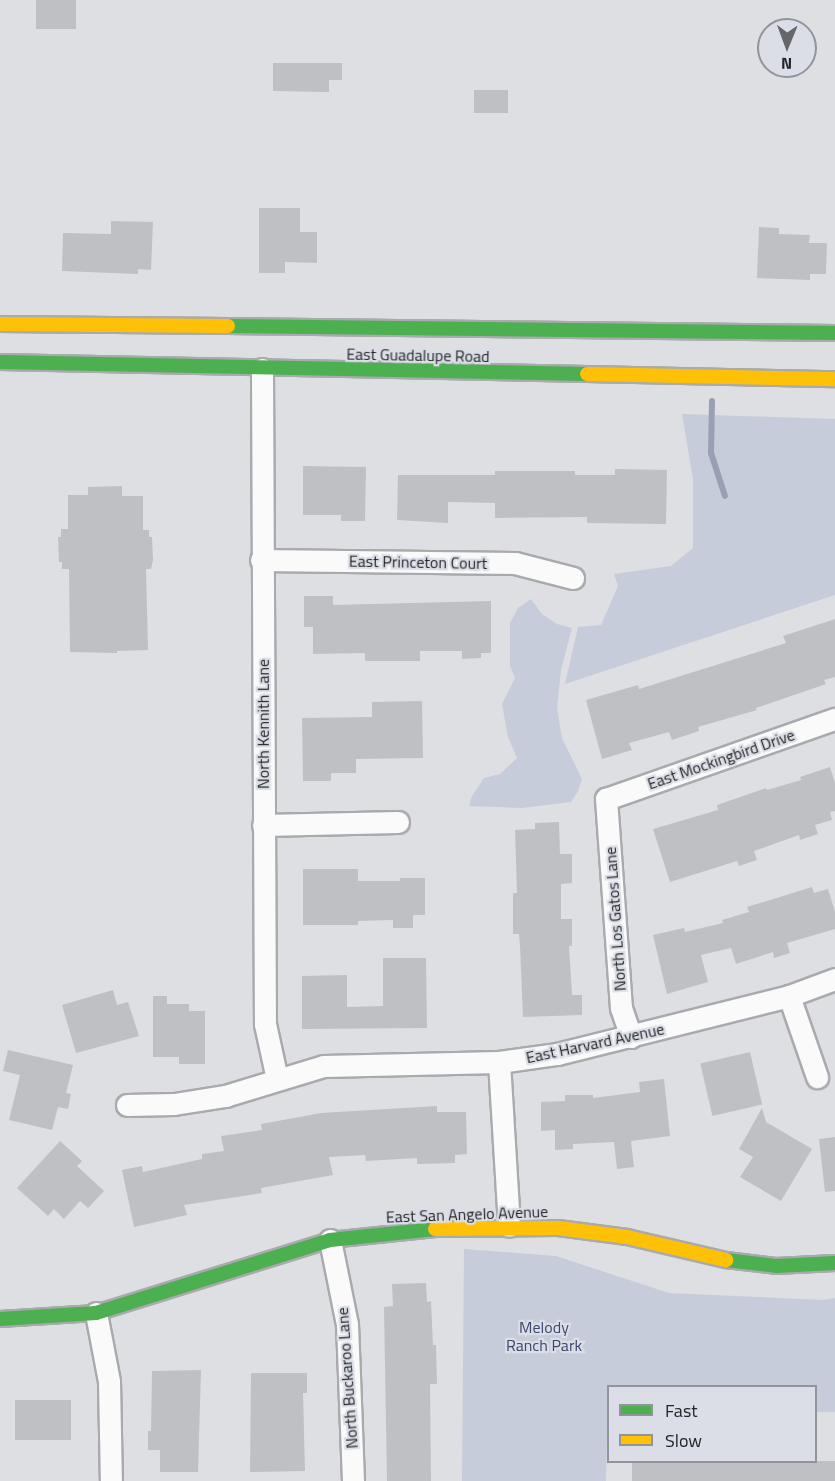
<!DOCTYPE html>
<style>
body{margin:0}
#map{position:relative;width:835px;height:1481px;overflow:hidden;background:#dedfe3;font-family:"Titillium Web",sans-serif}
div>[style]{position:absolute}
.green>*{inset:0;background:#c6ccd9}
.stream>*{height:6px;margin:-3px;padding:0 3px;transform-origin:3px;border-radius:3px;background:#99a0b4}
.building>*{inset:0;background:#bfc0c4;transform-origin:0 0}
.roads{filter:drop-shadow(2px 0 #a9aaae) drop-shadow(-2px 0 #a9aaae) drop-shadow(0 2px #a9aaae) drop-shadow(0 -2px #a9aaae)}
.street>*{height:21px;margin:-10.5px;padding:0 10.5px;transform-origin:10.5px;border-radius:10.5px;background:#fafafb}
.fast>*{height:14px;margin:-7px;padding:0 7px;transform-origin:7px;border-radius:7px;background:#4caf50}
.slow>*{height:14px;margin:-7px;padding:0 7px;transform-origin:7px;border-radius:7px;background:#ffc107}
span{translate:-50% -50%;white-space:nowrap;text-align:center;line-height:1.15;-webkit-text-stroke:4.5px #dbdee6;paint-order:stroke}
.street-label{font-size:16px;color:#232527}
.park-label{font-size:16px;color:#3b4972}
.legend{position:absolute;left:607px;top:1385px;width:210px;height:78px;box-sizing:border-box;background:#dbdee6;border:2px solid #91949a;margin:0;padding:8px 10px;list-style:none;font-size:18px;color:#232527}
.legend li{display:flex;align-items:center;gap:12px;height:30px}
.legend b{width:30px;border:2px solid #91949a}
.north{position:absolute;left:757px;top:18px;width:60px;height:60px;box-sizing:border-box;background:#dbdee6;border:2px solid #91949a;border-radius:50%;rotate:181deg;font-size:16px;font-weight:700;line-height:24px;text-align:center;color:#232527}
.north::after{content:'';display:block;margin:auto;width:21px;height:27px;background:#646669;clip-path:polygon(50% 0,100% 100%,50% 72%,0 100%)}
</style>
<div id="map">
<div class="green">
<div style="clip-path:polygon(682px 414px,835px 419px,835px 595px,565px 684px,578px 627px,601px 625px,618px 586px,614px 574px,671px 566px,693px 548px,693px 479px)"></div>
<div style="clip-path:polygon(531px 599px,542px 614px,557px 624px,572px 628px,561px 670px,557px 708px,562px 738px,582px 779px,578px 791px,571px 802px,522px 808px,469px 806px,472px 796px,484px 778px,500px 774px,517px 758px,508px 737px,502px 704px,515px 678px,510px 666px,510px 623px,518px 608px)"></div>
<div style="clip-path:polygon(464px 1249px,556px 1256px,669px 1293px,823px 1300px,835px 1298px,835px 1412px,816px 1412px,816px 1386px,608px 1386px,606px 1481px,462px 1481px)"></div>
</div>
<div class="stream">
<div style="left:712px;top:401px;width:52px;rotate:91.1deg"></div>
<div style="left:711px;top:453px;width:45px;rotate:72deg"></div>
</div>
<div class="building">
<div style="left:36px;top:0;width:40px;height:29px"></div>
<div style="clip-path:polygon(273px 63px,342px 63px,342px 80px,329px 80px,329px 92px,273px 91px)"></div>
<div style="left:474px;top:90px;width:34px;height:23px"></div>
<div style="clip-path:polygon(259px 208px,300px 208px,300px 232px,317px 232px,317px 263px,285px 262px,285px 273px,259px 273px)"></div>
<div style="clip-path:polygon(111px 221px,153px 222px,151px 270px,138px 269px,138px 274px,62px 271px,63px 233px,111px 234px)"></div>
<div style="clip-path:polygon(759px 227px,779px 228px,779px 234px,810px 235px,809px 243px,827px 243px,826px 274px,810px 274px,810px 280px,757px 278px)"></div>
<div style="clip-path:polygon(303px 466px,366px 467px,365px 521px,341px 521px,341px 515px,303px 515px)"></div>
<div style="clip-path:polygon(615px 469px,667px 470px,666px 524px,587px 523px,587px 517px,495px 518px,495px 503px,448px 502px,448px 523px,397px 520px,398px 475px,495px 475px,495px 471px,575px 471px,575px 475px,615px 475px)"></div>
<div style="clip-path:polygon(122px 486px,122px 496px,143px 496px,143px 530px,149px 530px,149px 537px,152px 537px,153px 560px,151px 569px,146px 569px,148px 650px,117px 651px,117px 653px,70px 652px,69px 569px,62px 569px,62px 562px,59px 562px,58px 537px,61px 537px,61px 529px,68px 529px,68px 495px,88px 495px,88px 487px)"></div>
<div style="clip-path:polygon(304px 596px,333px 596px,333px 605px,491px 601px,491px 653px,481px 653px,481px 658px,462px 659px,462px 651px,420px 651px,420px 661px,365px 661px,365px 653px,313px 654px,313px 627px,304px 627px)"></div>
<div style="clip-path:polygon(835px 619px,835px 677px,824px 680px,826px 684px,756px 708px,757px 710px,698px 727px,699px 731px,672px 740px,669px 732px,629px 743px,632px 750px,602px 759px,586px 700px,638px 685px,639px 689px,786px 643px,783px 636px)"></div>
<div style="clip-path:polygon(422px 701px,423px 758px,356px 759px,356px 773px,331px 773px,331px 781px,303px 781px,302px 718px,372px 717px,372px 702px)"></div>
<div style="clip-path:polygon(830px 767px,835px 783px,835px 811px,830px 812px,832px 820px,815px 825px,818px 834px,800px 840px,799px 835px,754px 851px,757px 860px,739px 866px,737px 861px,670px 882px,653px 829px,718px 810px,717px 805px,766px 788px,767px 790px,801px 780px,800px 777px)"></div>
<div style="clip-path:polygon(559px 822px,560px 854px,572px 854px,572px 883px,561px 884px,561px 919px,572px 919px,572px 946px,569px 946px,572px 995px,582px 995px,582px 1015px,523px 1017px,520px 946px,519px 934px,513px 934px,513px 893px,517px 893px,515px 830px,535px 829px,535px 823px)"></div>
<div style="clip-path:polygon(303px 869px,358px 869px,358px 881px,400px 881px,400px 878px,425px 878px,425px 915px,413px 915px,413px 928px,393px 928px,393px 920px,358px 921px,358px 925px,303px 925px)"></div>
<div style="clip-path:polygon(812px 887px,814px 893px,828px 889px,835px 912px,835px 929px,787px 943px,790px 953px,774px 958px,773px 952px,736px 964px,731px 948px,701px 955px,708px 982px,667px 994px,653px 935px,684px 928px,685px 932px,723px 923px,722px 920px,749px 912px,747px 907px)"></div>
<div style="clip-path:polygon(383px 958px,426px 958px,427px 1028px,302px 1029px,302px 976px,347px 975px,347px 1007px,383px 1006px)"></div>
<div style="clip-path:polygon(113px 990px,117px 1005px,128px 1002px,139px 1036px,76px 1053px,62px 1005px)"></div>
<div style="clip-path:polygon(153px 996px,167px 996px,167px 1004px,189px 1004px,189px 1011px,205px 1011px,205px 1064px,179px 1064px,179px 1057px,153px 1057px)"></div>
<div style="clip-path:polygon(8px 1050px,73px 1065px,66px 1093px,71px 1094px,68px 1109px,58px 1107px,52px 1130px,9px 1120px,20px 1075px,3px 1071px)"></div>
<div style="left:750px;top:1052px;width:54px;height:51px;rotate:77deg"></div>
<div style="clip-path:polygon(664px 1079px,670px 1136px,631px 1141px,634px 1167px,617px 1169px,614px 1142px,573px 1144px,573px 1149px,555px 1150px,555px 1130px,541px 1131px,541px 1102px,565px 1101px,565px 1095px,593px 1095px,593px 1098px,640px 1092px,639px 1082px)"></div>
<div style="clip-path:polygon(437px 1106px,437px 1112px,466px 1112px,467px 1154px,455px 1155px,455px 1163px,417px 1164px,417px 1158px,366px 1161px,365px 1155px,329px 1157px,333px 1175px,261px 1188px,262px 1193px,184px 1205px,187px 1215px,134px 1227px,122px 1170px,142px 1166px,143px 1172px,202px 1159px,202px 1154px,224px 1151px,221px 1136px,262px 1130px,261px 1124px,321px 1113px)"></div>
<div style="clip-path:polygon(762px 1108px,766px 1122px,812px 1149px,781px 1201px,740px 1177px,753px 1157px,739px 1149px)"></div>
<div style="clip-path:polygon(835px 1137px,835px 1191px,825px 1192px,819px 1139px)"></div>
<div style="clip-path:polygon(60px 1141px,82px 1161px,77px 1166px,104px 1191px,88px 1208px,80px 1201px,64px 1219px,54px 1209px,48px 1216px,17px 1188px)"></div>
<div style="clip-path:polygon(426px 1283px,427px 1302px,431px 1301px,433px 1345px,436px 1345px,437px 1384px,430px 1384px,431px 1481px,387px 1481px,384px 1307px,393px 1306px,392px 1284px)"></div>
<div style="clip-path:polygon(201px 1370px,198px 1472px,160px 1472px,160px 1450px,148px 1450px,148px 1431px,151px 1431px,152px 1371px)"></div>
<div style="clip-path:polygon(251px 1373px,307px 1373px,307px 1393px,303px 1393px,305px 1471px,250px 1472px)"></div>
<div style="left:71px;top:1400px;width:40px;height:56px;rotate:90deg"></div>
<div style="left:632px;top:1461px;width:203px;height:20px"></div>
</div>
<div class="roads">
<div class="street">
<div style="left:262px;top:369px;width:655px;rotate:89.74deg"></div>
<div style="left:265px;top:1024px;width:56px;rotate:77.7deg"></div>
<div style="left:261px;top:560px;width:254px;rotate:0.7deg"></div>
<div style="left:515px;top:563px;width:60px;rotate:14.5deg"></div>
<div style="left:263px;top:825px;width:135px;rotate:-1.3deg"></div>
<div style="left:789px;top:996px;width:86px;rotate:70.9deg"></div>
<div style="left:631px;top:1037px;width:31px;rotate:-109deg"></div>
<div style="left:621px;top:1008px;width:210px;rotate:-94.1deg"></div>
<div style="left:606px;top:799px;width:243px;rotate:-19.3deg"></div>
<div style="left:499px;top:1062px;width:164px;rotate:86.5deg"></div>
<div style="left:127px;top:1105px;width:47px;rotate:-1.2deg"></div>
<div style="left:174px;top:1104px;width:52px;rotate:-8.9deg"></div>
<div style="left:225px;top:1096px;width:103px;rotate:-16.9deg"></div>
<div style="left:324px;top:1066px;width:175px;rotate:-1.3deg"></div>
<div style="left:499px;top:1062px;width:59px;rotate:-7.9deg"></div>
<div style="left:557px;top:1054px;width:239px;rotate:-14deg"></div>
<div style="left:789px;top:996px;width:49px;rotate:-20.3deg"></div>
<div style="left:330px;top:1240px;width:86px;rotate:78.6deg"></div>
<div style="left:347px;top:1324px;width:157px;rotate:87.8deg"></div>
<div style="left:96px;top:1313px;width:69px;rotate:79.2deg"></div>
<div style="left:109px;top:1381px;width:100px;rotate:88.9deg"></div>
</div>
<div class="fast">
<div style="left:228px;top:326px;width:607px;rotate:0.66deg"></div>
<div style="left:0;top:362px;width:587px;rotate:1.17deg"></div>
<div style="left:726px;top:1260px;width:50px;rotate:6.8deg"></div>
<div style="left:776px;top:1266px;width:59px;rotate:-2.9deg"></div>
<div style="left:0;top:1319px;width:96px;rotate:-3.6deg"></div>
<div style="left:96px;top:1313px;width:245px;rotate:-17.3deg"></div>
<div style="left:330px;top:1240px;width:106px;rotate:-6deg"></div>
</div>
<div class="slow">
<div style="left:0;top:324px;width:228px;rotate:0.5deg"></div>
<div style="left:587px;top:374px;width:248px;rotate:1.2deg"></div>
<div style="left:435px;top:1229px;width:123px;rotate:-0.5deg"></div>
<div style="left:558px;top:1228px;width:70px;rotate:7.4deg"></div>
<div style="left:627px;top:1237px;width:102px;rotate:13.1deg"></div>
</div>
</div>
<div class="street-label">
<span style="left:418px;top:355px;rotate:1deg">East Guadalupe Road</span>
<span style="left:418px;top:562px;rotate:1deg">East Princeton Court</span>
<span style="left:263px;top:724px;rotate:-90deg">North Kennith Lane</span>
<span style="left:721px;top:759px;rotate:-19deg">East Mockingbird Drive</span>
<span style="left:615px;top:919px;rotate:-94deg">North Los Gatos Lane</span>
<span style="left:595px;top:1043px;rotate:-12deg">East Harvard Avenue</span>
<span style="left:467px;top:1214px;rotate:-2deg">East San Angelo Avenue</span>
<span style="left:347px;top:1378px;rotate:-94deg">North Buckaroo Lane</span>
</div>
<div class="park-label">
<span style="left:544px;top:1336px">Melody<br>Ranch Park</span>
</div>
<ul class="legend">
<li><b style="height:8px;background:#4caf50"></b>Fast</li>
<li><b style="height:8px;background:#ffc107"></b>Slow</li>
</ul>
<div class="north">N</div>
</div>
